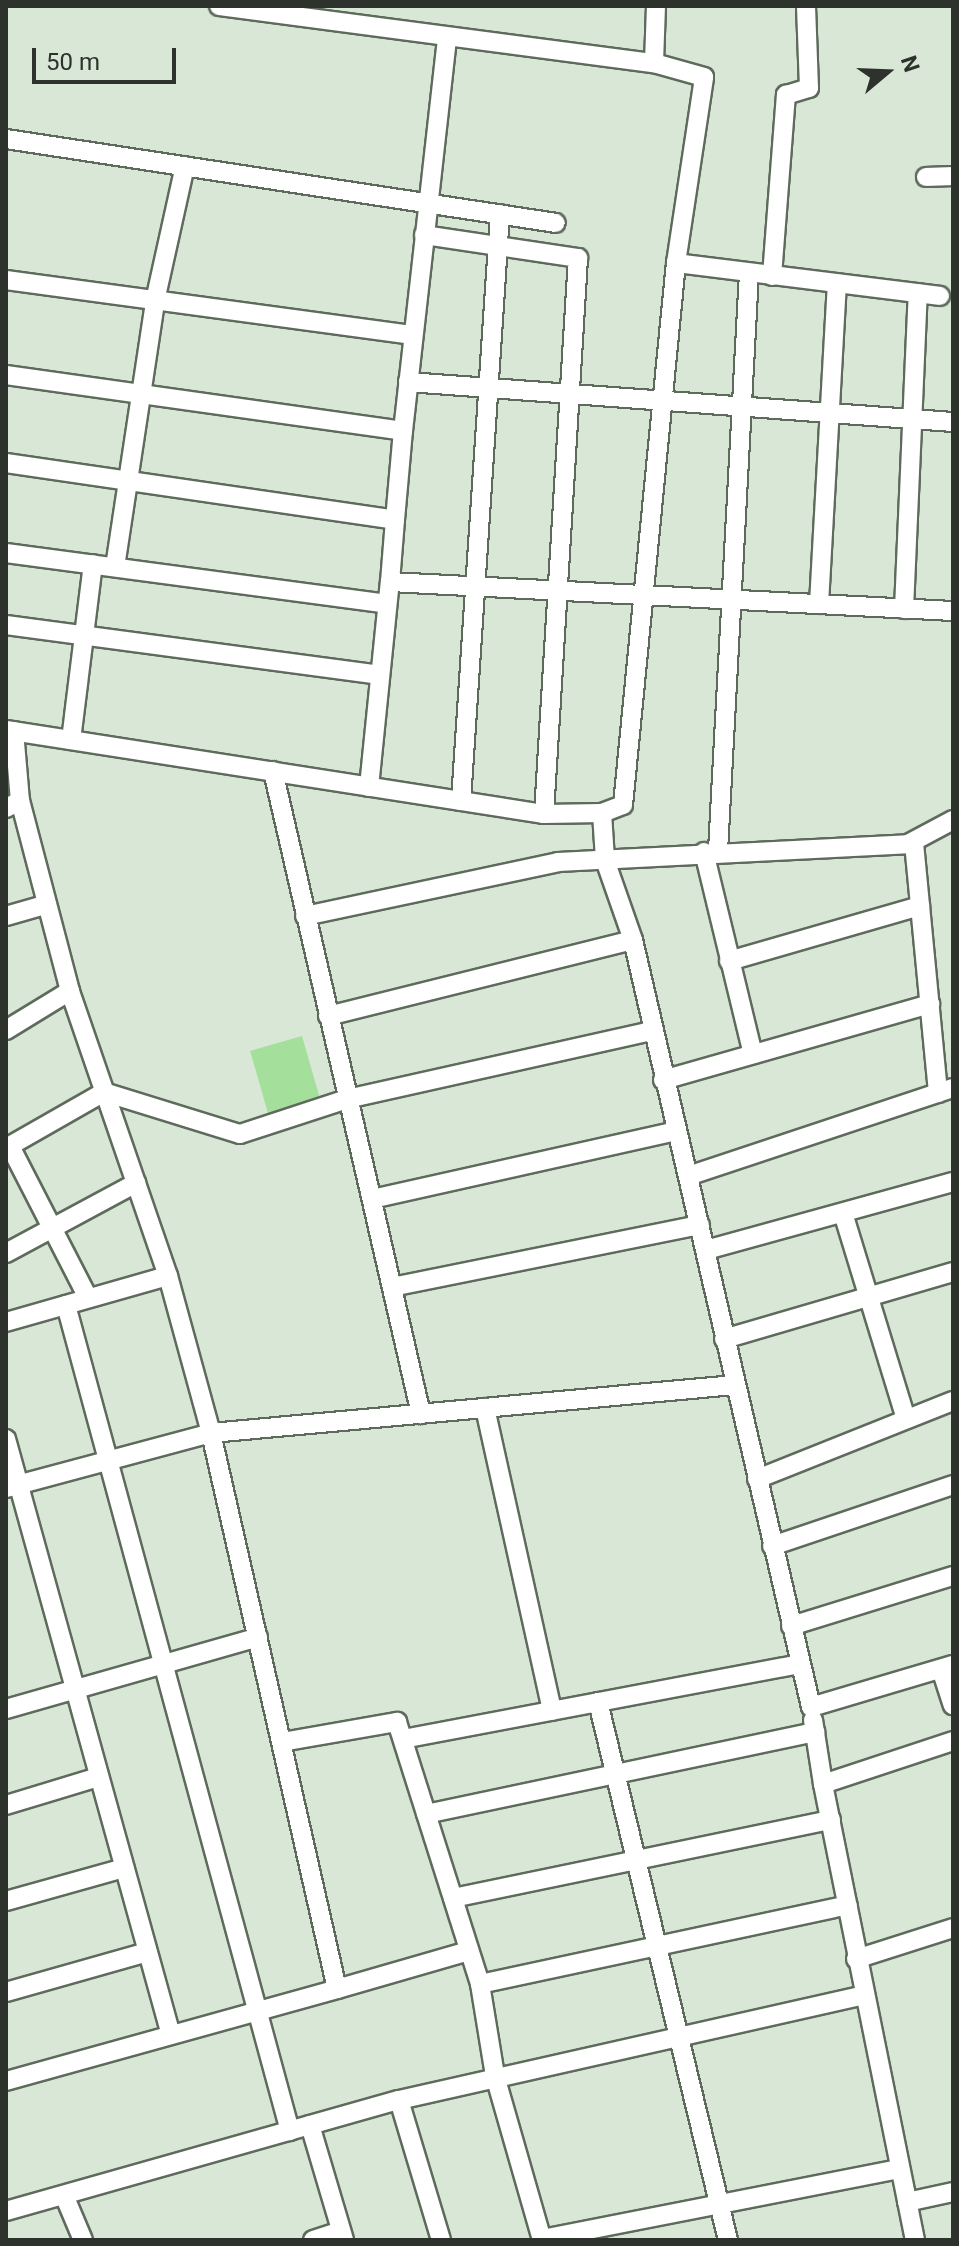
<!DOCTYPE html>
<style>
body{margin:0}
#map{position:relative;width:959px;height:2246px;overflow:hidden;background:#d8e7d6;font-family:Roboto,sans-serif}
div>[style]{position:absolute}
.building>*{inset:0;background:#a4df9b;transform-origin:0 0}
.roads{filter:drop-shadow(2px 0 #5e6b5c) drop-shadow(-2px 0 #5e6b5c) drop-shadow(0 2px #5e6b5c) drop-shadow(0 -2px #5e6b5c)}
.minor>*{height:18px;margin:-9px;padding:0 9px;transform-origin:9px;border-radius:9px;background:#fff}
span{translate:-50% -50%;white-space:nowrap;text-align:center;line-height:1.15;-webkit-text-stroke:8px #d8e7d6;paint-order:stroke}
.frame{position:absolute;inset:0;border:8px solid #2d332c;pointer-events:none}
.north{position:absolute;left:847px;top:32px;width:80px;height:80px;-webkit-text-stroke:6px #d8e7d6;paint-order:stroke;rotate:71deg;font-size:22px;font-weight:700;line-height:32px;text-align:center;color:#2d332c}
.north::after{content:'';display:block;margin:auto;width:28px;height:36px;background:#2d332c;clip-path:polygon(50% 0,100% 100%,50% 72%,0 100%)}
.scale{position:absolute;left:32px;top:48px;width:144px;height:36px;box-sizing:border-box;border:4px solid #2d332c;border-top:0;padding-left:10px;font-size:24px;line-height:28px;white-space:nowrap;color:#2d332c;-webkit-text-stroke:6px #d8e7d6;paint-order:stroke}
</style>
<div id="map">
<div class="building">
<div style="left:302px;top:1036px;width:66px;height:54px;rotate:74deg"></div>
</div>
<div class="roads">
<div class="minor">
<div style="left:219px;top:6px;width:439px;rotate:7.5deg"></div>
<div style="left:6px;top:139px;width:556px;rotate:8.68deg"></div>
<div style="left:926px;top:177px;width:27px;rotate:-2deg"></div>
<div style="left:424px;top:235px;width:156px;rotate:8.5deg"></div>
<div style="left:578px;top:258px;width:557px;rotate:93.5deg"></div>
<div style="left:676px;top:263px;width:266px;rotate:7.1deg"></div>
<div style="left:772px;top:276px;width:182px;rotate:-85.6deg"></div>
<div style="left:786px;top:95px;width:24px;rotate:-17deg"></div>
<div style="left:809px;top:88px;width:82px;rotate:-92.1deg"></div>
<div style="left:6px;top:280px;width:409px;rotate:7.7deg"></div>
<div style="left:6px;top:375px;width:401px;rotate:8deg"></div>
<div style="left:403px;top:431px;width:396px;rotate:-83.6deg"></div>
<div style="left:408px;top:382px;width:546px;rotate:4.2deg"></div>
<div style="left:6px;top:463px;width:393px;rotate:8.3deg"></div>
<div style="left:395px;top:520px;width:62px;rotate:94.6deg"></div>
<div style="left:395px;top:520px;width:89px;rotate:-84.9deg"></div>
<div style="left:6px;top:553px;width:383px;rotate:7.6deg"></div>
<div style="left:115px;top:567px;width:269px;rotate:-81.4deg"></div>
<div style="left:155px;top:301px;width:138px;rotate:-77.5deg"></div>
<div style="left:819px;top:604px;width:321px;rotate:-86.8deg"></div>
<div style="left:904px;top:609px;width:316px;rotate:-87.5deg"></div>
<div style="left:6px;top:625px;width:376px;rotate:7.6deg"></div>
<div style="left:6px;top:730px;width:545px;rotate:8.87deg"></div>
<div style="left:544px;top:814px;width:58px;rotate:-1deg"></div>
<div style="left:602px;top:813px;width:22px;rotate:-21deg"></div>
<div style="left:623px;top:805px;width:545px;rotate:-84.42deg"></div>
<div style="left:676px;top:263px;width:188px;rotate:-81.4deg"></div>
<div style="left:704px;top:77px;width:52px;rotate:-164.4deg"></div>
<div style="left:654px;top:63px;width:57px;rotate:-88deg"></div>
<div style="left:71px;top:740px;width:177px;rotate:-82.9deg"></div>
<div style="left:273px;top:771px;width:660px;rotate:77.04deg"></div>
<div style="left:369px;top:787px;width:206px;rotate:-84.2deg"></div>
<div style="left:390px;top:582px;width:564px;rotate:2.95deg"></div>
<div style="left:461px;top:801px;width:588px;rotate:-86.2deg"></div>
<div style="left:6px;top:808px;width:16px;rotate:-27deg"></div>
<div style="left:20px;top:801px;width:70px;rotate:-94.9deg"></div>
<div style="left:602px;top:813px;width:47px;rotate:86.3deg"></div>
<div style="left:605px;top:860px;width:85px;rotate:70.7deg"></div>
<div style="left:633px;top:940px;width:787px;rotate:76.93deg"></div>
<div style="left:811px;top:1707px;width:148px;rotate:-16.5deg"></div>
<div style="left:914px;top:843px;width:251px;rotate:84.5deg"></div>
<div style="left:718px;top:851px;width:579px;rotate:-86.93deg"></div>
<div style="left:704px;top:852px;width:208px;rotate:76.4deg"></div>
<div style="left:6px;top:916px;width:40px;rotate:-16deg"></div>
<div style="left:305px;top:916px;width:259px;rotate:-12deg"></div>
<div style="left:558px;top:862px;width:350px;rotate:-2.9deg"></div>
<div style="left:908px;top:844px;width:51px;rotate:-28.1deg"></div>
<div style="left:729px;top:961px;width:199px;rotate:-16.1deg"></div>
<div style="left:328px;top:1016px;width:314px;rotate:-14deg"></div>
<div style="left:6px;top:1030px;width:75px;rotate:-31.4deg"></div>
<div style="left:663px;top:1080px;width:278px;rotate:-15.9deg"></div>
<div style="left:10px;top:1146px;width:171px;rotate:62.8deg"></div>
<div style="left:6px;top:1148px;width:113px;rotate:-29.7deg"></div>
<div style="left:104px;top:1092px;width:142px;rotate:17.2deg"></div>
<div style="left:240px;top:1134px;width:113px;rotate:-18.1deg"></div>
<div style="left:347px;top:1099px;width:312px;rotate:-12.6deg"></div>
<div style="left:688px;top:1176px;width:279px;rotate:-18.4deg"></div>
<div style="left:372px;top:1199px;width:312px;rotate:-12.6deg"></div>
<div style="left:843px;top:1213px;width:215px;rotate:73deg"></div>
<div style="left:706px;top:1250px;width:256px;rotate:-15.4deg"></div>
<div style="left:6px;top:1253px;width:148px;rotate:-28.3deg"></div>
<div style="left:392px;top:1287px;width:314px;rotate:-11.4deg"></div>
<div style="left:66px;top:1305px;width:856px;rotate:74.83deg"></div>
<div style="left:6px;top:1322px;width:168px;rotate:-15.9deg"></div>
<div style="left:724px;top:1339px;width:239px;rotate:-16.3deg"></div>
<div style="left:485px;top:1408px;width:310px;rotate:77.5deg"></div>
<div style="left:6px;top:1439px;width:618px;rotate:74.53deg"></div>
<div style="left:757px;top:1479px;width:211px;rotate:-21.7deg"></div>
<div style="left:6px;top:1488px;width:212px;rotate:-15deg"></div>
<div style="left:211px;top:1433px;width:525px;rotate:-5.24deg"></div>
<div style="left:772px;top:1546px;width:191px;rotate:-18.6deg"></div>
<div style="left:791px;top:1626px;width:170px;rotate:-17.2deg"></div>
<div style="left:941px;top:1669px;width:38px;rotate:72deg"></div>
<div style="left:598px;top:1702px;width:553px;rotate:76.42deg"></div>
<div style="left:6px;top:1709px;width:262px;rotate:-15.9deg"></div>
<div style="left:813px;top:1720px;width:65px;rotate:81.1deg"></div>
<div style="left:823px;top:1784px;width:137px;rotate:-18.3deg"></div>
<div style="left:403px;top:1739px;width:404px;rotate:-10.7deg"></div>
<div style="left:282px;top:1742px;width:117px;rotate:-9.9deg"></div>
<div style="left:397px;top:1722px;width:275px;rotate:72.4deg"></div>
<div style="left:480px;top:1984px;width:93px;rotate:80.7deg"></div>
<div style="left:495px;top:2076px;width:171px;rotate:74deg"></div>
<div style="left:823px;top:1784px;width:465px;rotate:78.6deg"></div>
<div style="left:6px;top:1805px;width:96px;rotate:-16.9deg"></div>
<div style="left:426px;top:1814px;width:398px;rotate:-11.9deg"></div>
<div style="left:453px;top:1898px;width:386px;rotate:-11.7deg"></div>
<div style="left:6px;top:1901px;width:123px;rotate:-15.6deg"></div>
<div style="left:856px;top:1959px;width:102px;rotate:-17.7deg"></div>
<div style="left:480px;top:1984px;width:376px;rotate:-12.1deg"></div>
<div style="left:337px;top:1989px;width:137px;rotate:-16.1deg"></div>
<div style="left:6px;top:1992px;width:147px;rotate:-15.8deg"></div>
<div style="left:6px;top:2081px;width:344px;rotate:-15.5deg"></div>
<div style="left:337px;top:1989px;width:570px;rotate:-102.77deg"></div>
<div style="left:211px;top:1433px;width:163px;rotate:-105.3deg"></div>
<div style="left:168px;top:1276px;width:301px;rotate:-109deg"></div>
<div style="left:70px;top:991px;width:196px;rotate:-104.7deg"></div>
<div style="left:399px;top:2100px;width:146px;rotate:73.3deg"></div>
<div style="left:310px;top:2125px;width:120px;rotate:73.5deg"></div>
<div style="left:64px;top:2195px;width:49px;rotate:67.1deg"></div>
<div style="left:907px;top:2202px;width:47px;rotate:-12.3deg"></div>
<div style="left:6px;top:2211px;width:408px;rotate:-15.8deg"></div>
<div style="left:399px;top:2100px;width:474px;rotate:-12.7deg"></div>
<div style="left:542px;top:2239px;width:363px;rotate:-11.1deg"></div>
<div style="left:313px;top:2240px;width:29px;rotate:-18deg"></div>
</div>
</div>
<div class="frame"></div>
<div class="north">N</div>
<div class="scale">50 m</div>
</div>
